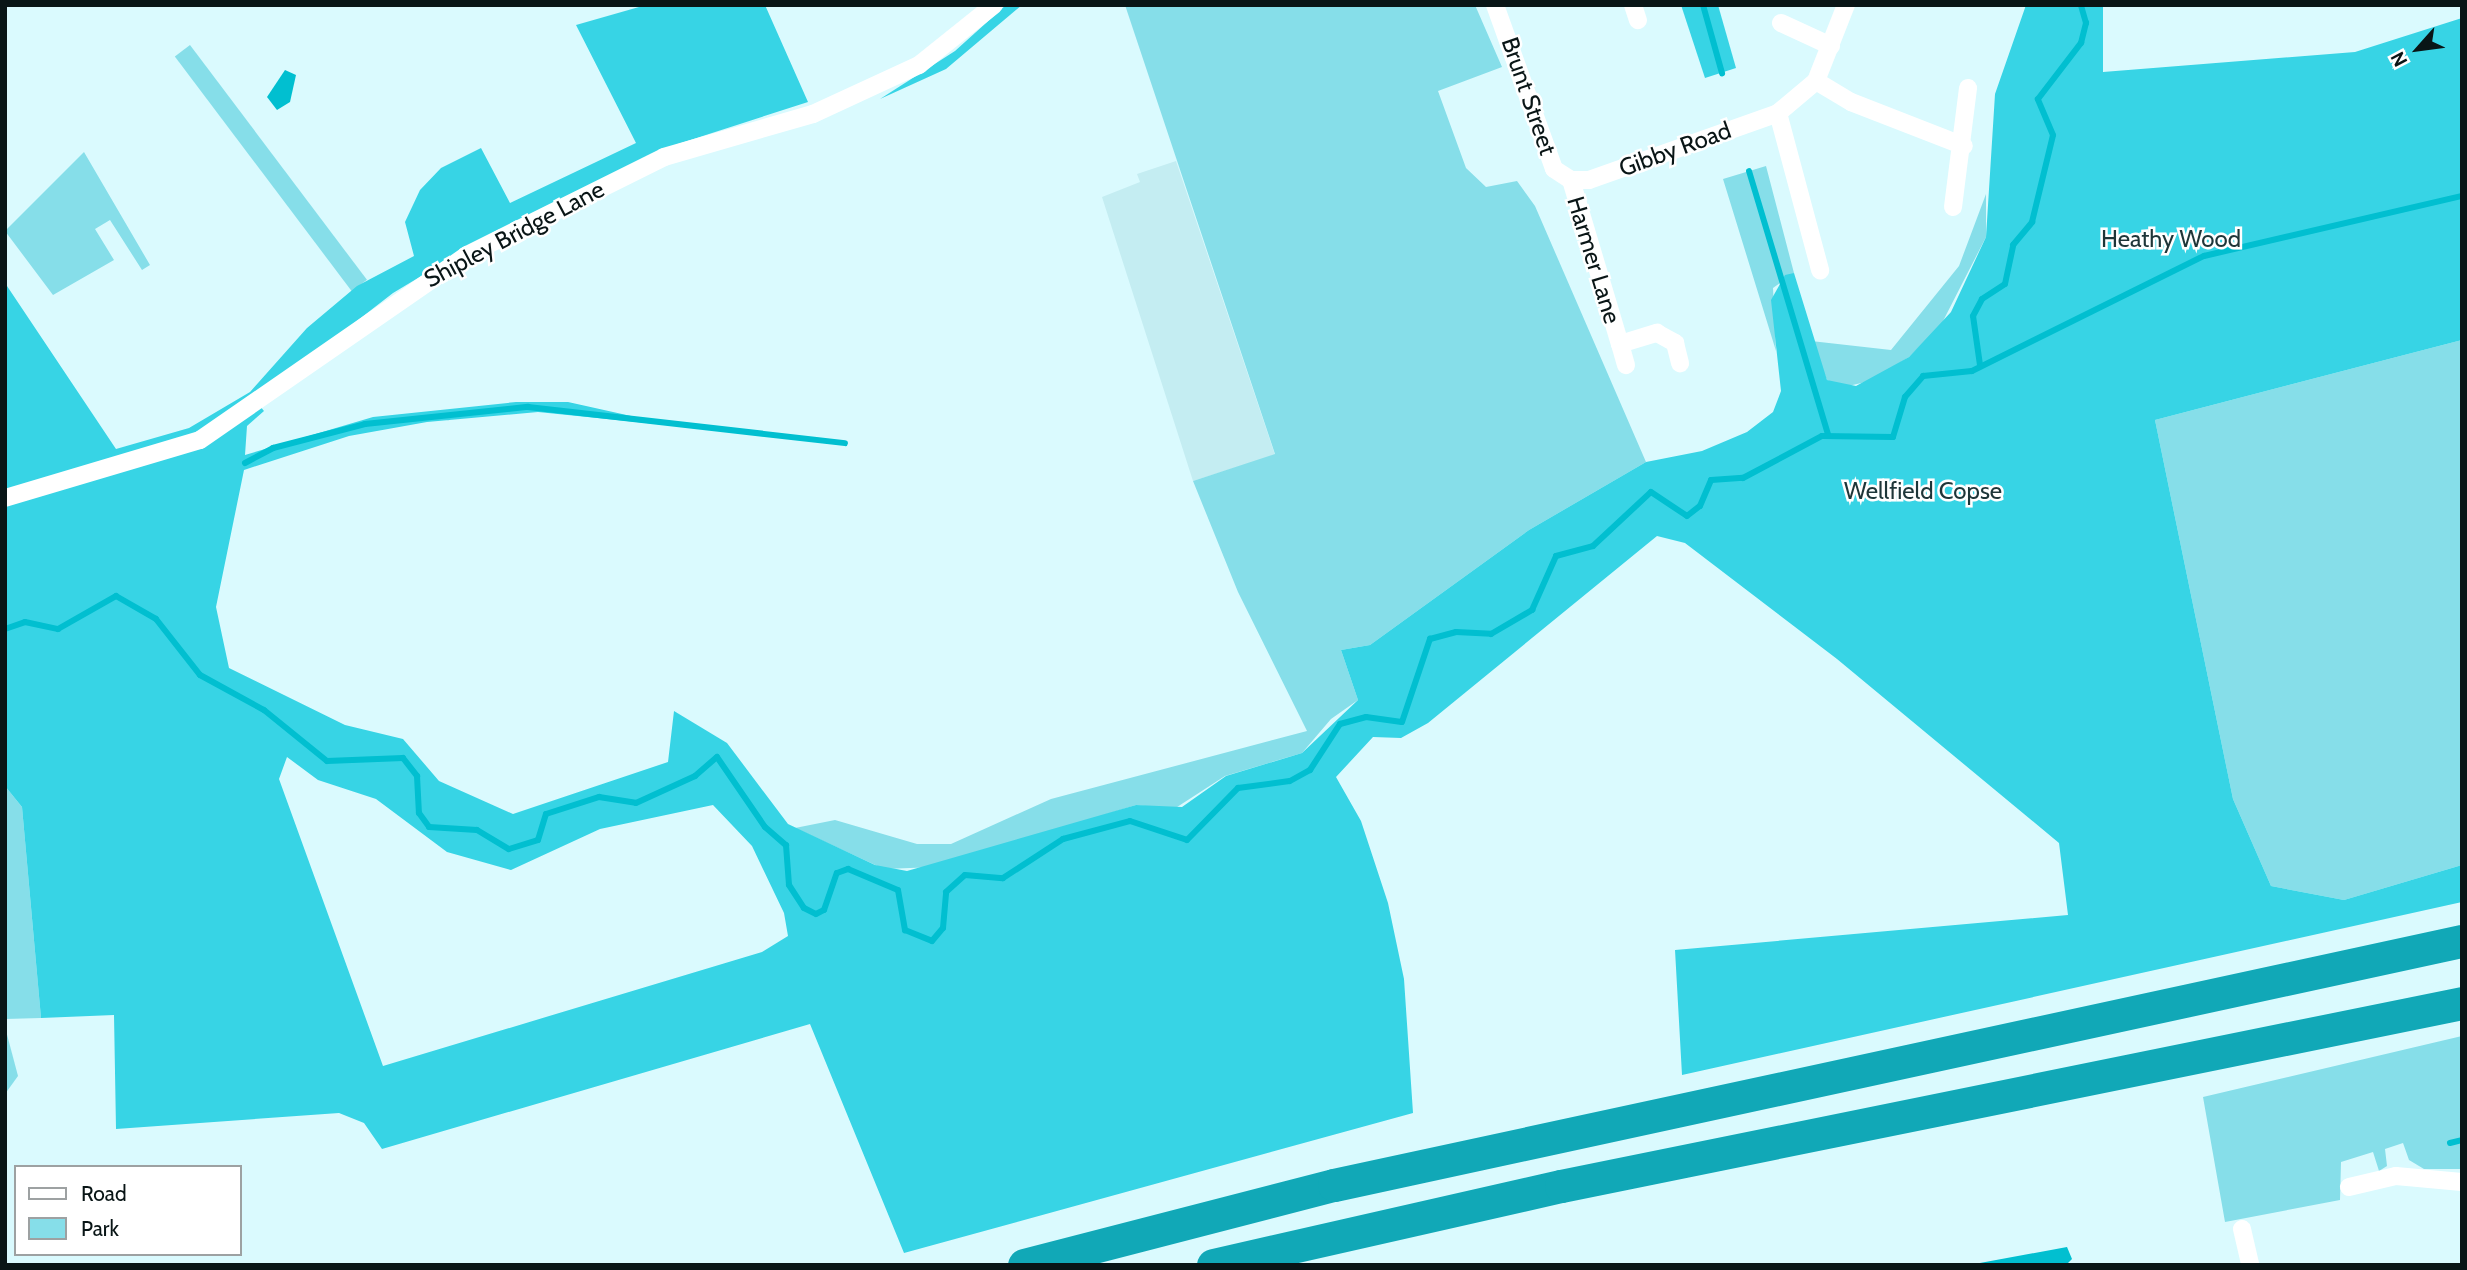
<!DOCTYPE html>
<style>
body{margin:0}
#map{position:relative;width:2467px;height:1270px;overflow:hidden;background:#dafafe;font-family:Cabin,sans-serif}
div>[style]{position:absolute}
.built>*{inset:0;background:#c4edf2}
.green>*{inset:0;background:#86dee9;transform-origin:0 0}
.forest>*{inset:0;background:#37d4e5}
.water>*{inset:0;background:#01bfd0}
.stream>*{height:6px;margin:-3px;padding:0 3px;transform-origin:3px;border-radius:3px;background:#01bfd0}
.street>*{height:18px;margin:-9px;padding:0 9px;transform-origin:9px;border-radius:9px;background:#fff}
.highway>*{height:33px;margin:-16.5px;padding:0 16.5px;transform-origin:16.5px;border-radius:16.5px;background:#11a8b7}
span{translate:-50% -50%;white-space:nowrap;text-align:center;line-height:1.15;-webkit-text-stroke:5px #fff;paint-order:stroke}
.street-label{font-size:24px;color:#091516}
.park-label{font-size:24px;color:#1e3639}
.frame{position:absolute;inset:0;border:7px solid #091516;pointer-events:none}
.legend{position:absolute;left:14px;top:1165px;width:228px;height:91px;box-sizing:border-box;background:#fff;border:2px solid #9da1a2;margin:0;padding:9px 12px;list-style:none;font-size:21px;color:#091516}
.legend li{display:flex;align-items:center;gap:14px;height:35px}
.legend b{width:35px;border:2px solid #9da1a2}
.north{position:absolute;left:2383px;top:14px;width:70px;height:70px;-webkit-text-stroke:5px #fff;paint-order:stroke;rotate:242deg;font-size:19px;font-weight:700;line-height:28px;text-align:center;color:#091516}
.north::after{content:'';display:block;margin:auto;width:24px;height:32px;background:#091516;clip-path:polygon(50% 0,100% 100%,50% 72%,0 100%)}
</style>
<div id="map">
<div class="built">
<div style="clip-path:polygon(1176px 161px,1275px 455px,1193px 481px,1102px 197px,1140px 182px,1137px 174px)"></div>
</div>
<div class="green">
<div style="clip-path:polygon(1125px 5px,1475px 5px,1502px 67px,1438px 91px,1466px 168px,1486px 187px,1517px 181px,1535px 206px,1646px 462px,1529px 530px,1370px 645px,1341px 650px,1358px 700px,1331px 719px,1302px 753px,1225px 776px,1174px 809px,1136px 805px,936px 867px,884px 869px,795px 828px,835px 820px,917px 844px,951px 844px,1051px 799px,1307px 731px,1238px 592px,1193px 481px,1275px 454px)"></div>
<div style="left:190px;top:45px;width:294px;height:19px;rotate:53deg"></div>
<div style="clip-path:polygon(84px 152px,150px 265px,142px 270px,110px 220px,95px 229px,114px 260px,53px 295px,5px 231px)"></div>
<div style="clip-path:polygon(1766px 166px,1794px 273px,1773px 288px,1776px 351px,1723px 179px)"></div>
<div style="clip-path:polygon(1986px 194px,1986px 237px,1941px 325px,1909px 357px,1870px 381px,1844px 387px,1827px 380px,1811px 341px,1891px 350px,1959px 266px)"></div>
<div style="clip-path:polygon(2462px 340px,2462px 865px,2344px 900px,2271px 886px,2233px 799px,2155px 420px)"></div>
<div style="clip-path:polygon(5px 786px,22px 807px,41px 1018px,5px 1019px)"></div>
<div style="clip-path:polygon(5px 1027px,18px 1076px,5px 1094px)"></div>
<div style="clip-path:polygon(2462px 1036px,2462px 1169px,2424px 1169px,2409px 1160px,2403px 1143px,2385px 1149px,2387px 1166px,2379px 1171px,2373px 1152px,2341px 1162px,2340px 1200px,2225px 1222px,2203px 1097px)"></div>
</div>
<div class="forest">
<div style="clip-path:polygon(evenodd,646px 5px,765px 5px,808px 102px,678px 144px,473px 245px,393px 293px,255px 400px,264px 411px,247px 426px,245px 455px,373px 417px,516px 402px,568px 402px,676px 426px,538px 412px,427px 422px,349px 436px,244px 470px,216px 607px,229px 668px,345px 725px,403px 739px,439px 781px,513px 814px,668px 762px,674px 711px,727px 743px,788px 824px,875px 865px,907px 871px,1136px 805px,1182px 807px,1226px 776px,1302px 753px,1358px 700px,1341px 650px,1370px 645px,1529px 530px,1646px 462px,1702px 451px,1747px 432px,1773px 412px,1781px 391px,1771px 300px,1785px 275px,1794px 273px,1827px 380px,1856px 386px,1909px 357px,1951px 312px,1986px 237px,1995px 94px,2026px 5px,2103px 5px,2103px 72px,2355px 52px,2462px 18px,2462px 340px,2155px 420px,2233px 799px,2271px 886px,2344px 900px,2462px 865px,2462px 902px,1682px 1075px,1675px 950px,2068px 915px,2059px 843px,1837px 659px,1685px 543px,1657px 536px,1428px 723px,1401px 738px,1373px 737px,1336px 777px,1361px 821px,1388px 903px,1404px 979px,1413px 1113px,904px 1253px,810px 1024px,382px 1149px,364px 1123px,339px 1113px,116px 1129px,114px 1015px,41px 1018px,22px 807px,5px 786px,5px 283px,116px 449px,189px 428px,250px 392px,307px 328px,357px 286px,414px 256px,405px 222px,420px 190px,441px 168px,481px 148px,510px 203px,636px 143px,576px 25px,646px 5px,287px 757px,318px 780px,376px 799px,447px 852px,511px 870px,600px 829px,713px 805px,752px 846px,784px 913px,788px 936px,762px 952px,383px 1066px,279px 779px,287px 757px)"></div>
<div style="clip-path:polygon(1006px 5px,1022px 5px,946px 69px,880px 99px,955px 51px)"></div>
<div style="clip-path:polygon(1681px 5px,1718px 5px,1736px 68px,1705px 78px)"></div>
</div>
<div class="water">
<div style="clip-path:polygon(285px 70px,296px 75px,290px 102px,277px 110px,267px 97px)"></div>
<div style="clip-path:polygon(2067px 1247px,2072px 1259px,2066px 1265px,1969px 1265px)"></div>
</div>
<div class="stream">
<div style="left:1703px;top:5px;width:71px;rotate:74.4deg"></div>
<div style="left:1749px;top:171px;width:275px;rotate:73.3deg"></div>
<div style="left:1980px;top:365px;width:49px;rotate:-98.1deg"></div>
<div style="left:1973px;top:316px;width:19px;rotate:-62deg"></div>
<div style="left:1982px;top:299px;width:27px;rotate:-33deg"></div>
<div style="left:2005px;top:284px;width:40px;rotate:-78deg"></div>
<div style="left:2013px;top:245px;width:30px;rotate:-50deg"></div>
<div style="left:2032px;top:222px;width:89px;rotate:-76.4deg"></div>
<div style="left:2053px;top:135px;width:39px;rotate:-113deg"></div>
<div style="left:2038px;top:99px;width:71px;rotate:-52.5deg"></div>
<div style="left:2081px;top:43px;width:21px;rotate:-76deg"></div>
<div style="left:2086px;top:23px;width:19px;rotate:-106deg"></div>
<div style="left:245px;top:463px;width:32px;rotate:-28deg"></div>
<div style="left:273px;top:448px;width:95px;rotate:-14.6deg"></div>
<div style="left:365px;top:424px;width:164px;rotate:-6deg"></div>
<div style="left:528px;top:407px;width:319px;rotate:6.5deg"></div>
<div style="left:5px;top:629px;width:21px;rotate:-19deg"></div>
<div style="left:25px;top:622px;width:34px;rotate:12deg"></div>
<div style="left:58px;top:629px;width:67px;rotate:-29.6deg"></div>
<div style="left:116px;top:596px;width:46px;rotate:29.9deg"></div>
<div style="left:156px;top:619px;width:71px;rotate:51.8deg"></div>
<div style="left:200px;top:675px;width:73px;rotate:28.7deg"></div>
<div style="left:264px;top:710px;width:81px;rotate:39deg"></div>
<div style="left:327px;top:761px;width:76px;rotate:-2.3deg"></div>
<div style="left:403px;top:758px;width:23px;rotate:52deg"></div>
<div style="left:417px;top:776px;width:37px;rotate:87deg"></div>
<div style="left:419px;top:813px;width:17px;rotate:54deg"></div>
<div style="left:429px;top:827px;width:48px;rotate:3.6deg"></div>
<div style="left:477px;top:830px;width:37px;rotate:31deg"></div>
<div style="left:509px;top:849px;width:30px;rotate:-17deg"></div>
<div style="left:538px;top:840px;width:27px;rotate:-73deg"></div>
<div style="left:546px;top:814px;width:56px;rotate:-17.8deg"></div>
<div style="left:599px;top:797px;width:37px;rotate:9deg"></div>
<div style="left:636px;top:803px;width:65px;rotate:-24.6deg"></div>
<div style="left:695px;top:776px;width:29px;rotate:-41deg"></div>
<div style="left:717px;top:757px;width:85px;rotate:55.6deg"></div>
<div style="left:765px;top:827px;width:28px;rotate:41deg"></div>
<div style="left:786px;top:845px;width:40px;rotate:85.7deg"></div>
<div style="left:789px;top:885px;width:27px;rotate:57deg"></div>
<div style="left:804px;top:908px;width:13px;rotate:27deg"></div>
<div style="left:816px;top:914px;width:9px;rotate:-27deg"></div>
<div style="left:824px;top:910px;width:39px;rotate:-71deg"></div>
<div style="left:837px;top:873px;width:12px;rotate:-20deg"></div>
<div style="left:848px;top:869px;width:54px;rotate:22.8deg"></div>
<div style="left:898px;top:890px;width:41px;rotate:80.1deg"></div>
<div style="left:905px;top:930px;width:29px;rotate:22deg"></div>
<div style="left:932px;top:941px;width:17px;rotate:-50deg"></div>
<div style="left:943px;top:928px;width:36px;rotate:-85deg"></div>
<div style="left:946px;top:892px;width:25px;rotate:-42deg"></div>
<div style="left:965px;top:875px;width:38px;rotate:5deg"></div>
<div style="left:1003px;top:878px;width:72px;rotate:-33deg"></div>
<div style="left:1063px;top:839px;width:69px;rotate:-15deg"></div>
<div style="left:1130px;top:821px;width:60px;rotate:18.4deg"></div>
<div style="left:1187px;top:840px;width:73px;rotate:-45.6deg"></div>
<div style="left:1238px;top:788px;width:52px;rotate:-7.7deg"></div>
<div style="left:1290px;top:781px;width:23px;rotate:-29deg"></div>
<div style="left:1310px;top:770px;width:55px;rotate:-56.9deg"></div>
<div style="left:1340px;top:724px;width:27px;rotate:-15deg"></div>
<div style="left:1366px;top:717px;width:36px;rotate:8deg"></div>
<div style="left:1402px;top:722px;width:88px;rotate:-71.4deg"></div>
<div style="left:1430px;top:639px;width:27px;rotate:-15deg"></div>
<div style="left:1456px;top:632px;width:35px;rotate:3deg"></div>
<div style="left:1491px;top:634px;width:48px;rotate:-30.3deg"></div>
<div style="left:1532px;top:610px;width:59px;rotate:-66deg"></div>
<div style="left:1556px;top:556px;width:38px;rotate:-15deg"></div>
<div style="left:1593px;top:546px;width:79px;rotate:-43deg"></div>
<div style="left:1651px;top:492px;width:43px;rotate:33.7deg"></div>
<div style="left:1687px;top:516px;width:16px;rotate:-38deg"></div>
<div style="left:1700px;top:506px;width:28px;rotate:-67deg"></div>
<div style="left:1711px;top:480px;width:32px;rotate:-4deg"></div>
<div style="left:1743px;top:478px;width:89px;rotate:-28deg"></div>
<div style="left:1822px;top:436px;width:71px;rotate:0.8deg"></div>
<div style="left:1893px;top:437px;width:42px;rotate:-73.3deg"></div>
<div style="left:1905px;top:397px;width:28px;rotate:-49deg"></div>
<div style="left:1923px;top:376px;width:49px;rotate:-5.8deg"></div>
<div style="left:1972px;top:371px;width:259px;rotate:-26.4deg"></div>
<div style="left:2204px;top:256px;width:265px;rotate:-13.1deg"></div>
<div style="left:2450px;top:1143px;width:12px;rotate:-14deg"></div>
</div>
<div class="street">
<div style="left:1495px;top:5px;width:174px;rotate:70.2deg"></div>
<div style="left:1554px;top:169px;width:20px;rotate:33deg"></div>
<div style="left:1633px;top:5px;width:16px;rotate:72deg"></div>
<div style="left:1781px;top:23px;width:55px;rotate:24.7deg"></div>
<div style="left:1816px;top:81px;width:41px;rotate:31deg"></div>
<div style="left:1851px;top:102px;width:121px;rotate:21.3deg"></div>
<div style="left:1778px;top:113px;width:163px;rotate:75deg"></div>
<div style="left:1571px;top:180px;width:18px"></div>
<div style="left:1589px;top:180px;width:201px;rotate:-19.5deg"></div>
<div style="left:1778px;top:113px;width:50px;rotate:-40.1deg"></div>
<div style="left:1816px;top:81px;width:82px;rotate:-68.5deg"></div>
<div style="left:1571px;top:180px;width:171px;rotate:73.4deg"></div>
<div style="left:1620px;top:344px;width:39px;rotate:-17deg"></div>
<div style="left:1657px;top:333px;width:21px;rotate:29deg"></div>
<div style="left:1675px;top:343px;width:21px;rotate:76deg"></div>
<div style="left:1953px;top:207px;width:120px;rotate:-82.8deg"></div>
<div style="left:1620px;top:344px;width:22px;rotate:74deg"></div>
<div style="left:5px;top:498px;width:203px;rotate:-16.6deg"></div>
<div style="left:200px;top:440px;width:325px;rotate:-34.7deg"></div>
<div style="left:467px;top:255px;width:220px;rotate:-26.4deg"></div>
<div style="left:664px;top:157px;width:155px;rotate:-16.1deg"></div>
<div style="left:813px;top:114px;width:117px;rotate:-24.8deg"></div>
<div style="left:919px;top:65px;width:96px;rotate:-38.7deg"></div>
<div style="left:2349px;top:1187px;width:48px;rotate:-13.2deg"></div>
<div style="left:2396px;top:1176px;width:66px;rotate:5.2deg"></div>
<div style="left:2242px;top:1229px;width:37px;rotate:77deg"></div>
</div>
<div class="highway">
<div style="left:1024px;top:1265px;width:320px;rotate:-14.5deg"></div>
<div style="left:1334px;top:1185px;width:1154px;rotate:-12.21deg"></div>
<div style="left:1213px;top:1265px;width:357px;rotate:-12.8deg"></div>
<div style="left:1561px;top:1186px;width:919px;rotate:-11.48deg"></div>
</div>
<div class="street-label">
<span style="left:1529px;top:96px;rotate:71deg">Brunt Street</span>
<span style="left:1675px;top:149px;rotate:-20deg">Gibby Road</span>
<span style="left:514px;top:234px;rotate:-28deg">Shipley Bridge Lane</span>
<span style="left:1594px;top:260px;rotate:73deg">Harmer Lane</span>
</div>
<div class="park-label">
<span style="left:2171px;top:239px">Heathy Wood</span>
<span style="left:1923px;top:491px">Wellfield Copse</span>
</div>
<div class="frame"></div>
<ul class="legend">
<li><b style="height:9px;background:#fff"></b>Road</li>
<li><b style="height:19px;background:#86dee9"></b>Park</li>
</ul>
<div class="north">N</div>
</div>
